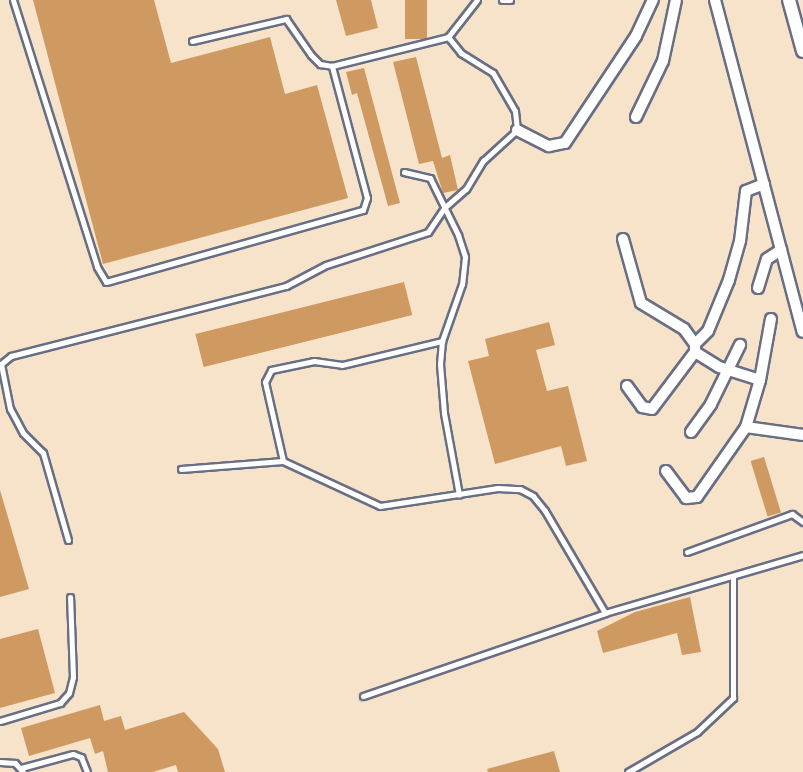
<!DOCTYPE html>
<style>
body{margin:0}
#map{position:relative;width:803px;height:772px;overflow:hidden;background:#f7e3ca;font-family:Kalam,sans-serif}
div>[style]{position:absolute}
.building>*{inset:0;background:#ce9a61;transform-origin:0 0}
.roads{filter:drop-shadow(2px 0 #686e84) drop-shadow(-2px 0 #686e84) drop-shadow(0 2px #686e84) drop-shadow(0 -2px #686e84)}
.service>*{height:5px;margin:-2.5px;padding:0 2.5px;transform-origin:2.5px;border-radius:2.5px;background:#fff}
.minor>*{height:10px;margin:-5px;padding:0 5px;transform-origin:5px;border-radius:5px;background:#fff}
.tertiary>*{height:12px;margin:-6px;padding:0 6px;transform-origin:6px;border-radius:6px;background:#fff}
span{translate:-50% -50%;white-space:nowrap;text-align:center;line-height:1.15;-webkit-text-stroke:6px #fcf5e5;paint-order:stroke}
</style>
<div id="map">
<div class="building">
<div style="clip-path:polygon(33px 0,154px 0,171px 63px,270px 37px,285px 94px,317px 85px,348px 198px,103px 264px)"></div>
<div style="clip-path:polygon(336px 0,371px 0,378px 28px,346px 36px)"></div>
<div style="left:405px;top:0;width:22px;height:39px"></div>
<div style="clip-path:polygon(416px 57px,442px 158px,450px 155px,458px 190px,443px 193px,433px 161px,419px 164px,393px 62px)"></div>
<div style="clip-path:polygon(364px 68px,400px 203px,388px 206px,357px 93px,352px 95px,346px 72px)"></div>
<div style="left:404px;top:282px;width:34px;height:215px;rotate:76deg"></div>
<div style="clip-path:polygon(549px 322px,555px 345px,536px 350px,547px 391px,568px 386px,587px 461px,566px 466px,561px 446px,495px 464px,468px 361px,489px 356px,485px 339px)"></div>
<div style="left:764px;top:457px;width:58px;height:14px;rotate:73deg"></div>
<div style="clip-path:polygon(0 490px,29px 589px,0 597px)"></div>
<div style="clip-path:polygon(690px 597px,701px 652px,682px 655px,677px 633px,603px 653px,597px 631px,635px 612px)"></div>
<div style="clip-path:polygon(38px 629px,55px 693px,0 708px,0 639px)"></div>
<div style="clip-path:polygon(100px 705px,104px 721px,121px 716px,125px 730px,184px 712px,218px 749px,225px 772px,178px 772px,176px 765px,153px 772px,108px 772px,103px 751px,95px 754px,90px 738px,29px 756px,21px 728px)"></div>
<div style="clip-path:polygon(554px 751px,560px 772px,488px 772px,487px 769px)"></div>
</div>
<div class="roads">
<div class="service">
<div style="left:13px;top:0;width:280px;rotate:72.5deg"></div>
<div style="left:97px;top:267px;width:17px;rotate:59deg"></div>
<div style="left:106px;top:282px;width:267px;rotate:-15.7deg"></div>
<div style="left:363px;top:210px;width:13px;rotate:-72deg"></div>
<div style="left:367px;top:198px;width:137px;rotate:-104.9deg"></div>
<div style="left:502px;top:0;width:8px"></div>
<div style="left:192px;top:41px;width:97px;rotate:-13.2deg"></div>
<div style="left:286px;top:19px;width:44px;rotate:55.2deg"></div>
<div style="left:311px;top:55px;width:13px;rotate:45deg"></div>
<div style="left:320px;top:64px;width:12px;rotate:9deg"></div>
<div style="left:332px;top:66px;width:120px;rotate:-14deg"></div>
<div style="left:448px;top:37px;width:47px;rotate:-51.9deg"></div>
<div style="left:404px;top:172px;width:27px;rotate:13deg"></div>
<div style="left:430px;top:178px;width:64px;rotate:63.8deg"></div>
<div style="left:458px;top:235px;width:23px;rotate:72deg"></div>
<div style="left:465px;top:257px;width:27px;rotate:96deg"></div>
<div style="left:462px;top:284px;width:60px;rotate:109.3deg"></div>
<div style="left:442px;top:341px;width:23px;rotate:95deg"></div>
<div style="left:440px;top:364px;width:49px;rotate:85.3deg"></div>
<div style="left:444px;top:413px;width:83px;rotate:79.6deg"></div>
<div style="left:283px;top:461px;width:81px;rotate:-102.8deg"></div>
<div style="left:265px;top:382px;width:13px;rotate:-63deg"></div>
<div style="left:271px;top:370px;width:44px;rotate:-11.8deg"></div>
<div style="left:314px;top:361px;width:28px;rotate:8deg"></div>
<div style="left:342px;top:365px;width:103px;rotate:-13.5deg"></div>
<div style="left:181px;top:469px;width:102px;rotate:-4.5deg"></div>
<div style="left:283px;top:461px;width:107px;rotate:24.9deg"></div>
<div style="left:380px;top:506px;width:119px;rotate:-8.7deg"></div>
<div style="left:498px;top:488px;width:22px;rotate:3deg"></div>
<div style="left:520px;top:489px;width:15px;rotate:28deg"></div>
<div style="left:533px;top:496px;width:19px;rotate:51deg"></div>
<div style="left:545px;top:511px;width:118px;rotate:59.5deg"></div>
<div style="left:68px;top:540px;width:91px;rotate:-106deg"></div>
<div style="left:43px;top:453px;width:28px;rotate:-135deg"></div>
<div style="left:23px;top:433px;width:27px;rotate:-118deg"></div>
<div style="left:10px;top:409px;width:46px;rotate:-101.3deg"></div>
<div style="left:1px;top:364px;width:13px;rotate:-39deg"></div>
<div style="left:11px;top:356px;width:284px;rotate:-14.3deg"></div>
<div style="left:286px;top:286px;width:45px;rotate:-27.7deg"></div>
<div style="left:326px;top:265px;width:107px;rotate:-17.9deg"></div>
<div style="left:428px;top:232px;width:29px;rotate:-56deg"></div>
<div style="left:444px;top:208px;width:29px;rotate:-41deg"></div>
<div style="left:466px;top:189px;width:33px;rotate:-59deg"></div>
<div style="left:483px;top:161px;width:46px;rotate:-42.4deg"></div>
<div style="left:517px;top:130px;width:19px;rotate:-96deg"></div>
<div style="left:515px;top:111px;width:44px;rotate:-120.1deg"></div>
<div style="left:493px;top:73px;width:38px;rotate:-148deg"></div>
<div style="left:461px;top:53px;width:21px;rotate:-129deg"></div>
<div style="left:687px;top:552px;width:112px;rotate:-19.9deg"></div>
<div style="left:792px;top:514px;width:14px;rotate:36deg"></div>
<div style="left:363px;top:696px;width:256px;rotate:-18.9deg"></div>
<div style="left:605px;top:613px;width:206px;rotate:-16.3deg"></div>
<div style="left:0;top:721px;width:63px;rotate:-16.7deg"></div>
<div style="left:60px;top:703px;width:13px;rotate:-48deg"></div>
<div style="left:69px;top:693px;width:16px;rotate:-76deg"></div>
<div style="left:73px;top:677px;width:80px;rotate:-92.1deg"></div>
<div style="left:0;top:762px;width:15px;rotate:4deg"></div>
<div style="left:15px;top:763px;width:12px;rotate:48deg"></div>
<div style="left:21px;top:768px;width:54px;rotate:-15.1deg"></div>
<div style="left:73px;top:754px;width:9px;rotate:21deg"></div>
<div style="left:81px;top:757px;width:16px;rotate:68deg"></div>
<div style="left:628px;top:772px;width:80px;rotate:-30.1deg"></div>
<div style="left:697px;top:732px;width:50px;rotate:-43.4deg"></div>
<div style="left:733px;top:698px;width:122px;rotate:-90deg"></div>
</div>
<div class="minor">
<div style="left:715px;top:0;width:343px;rotate:75.2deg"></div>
<div style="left:636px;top:117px;width:62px;rotate:-64.3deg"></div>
<div style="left:663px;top:61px;width:62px;rotate:-78deg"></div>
<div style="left:517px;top:130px;width:36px;rotate:27deg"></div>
<div style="left:549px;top:146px;width:16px;rotate:-11deg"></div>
<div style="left:565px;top:143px;width:128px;rotate:-56.4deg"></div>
<div style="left:636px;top:36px;width:40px;rotate:-65deg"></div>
<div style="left:764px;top:184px;width:19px;rotate:159deg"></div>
<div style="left:746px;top:191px;width:50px;rotate:96.8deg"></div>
<div style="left:740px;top:241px;width:41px;rotate:105.8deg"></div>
<div style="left:729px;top:280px;width:55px;rotate:112.4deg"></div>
<div style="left:708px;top:331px;width:18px;rotate:135deg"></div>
<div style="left:695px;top:344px;width:8px;rotate:90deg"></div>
<div style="left:695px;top:352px;width:28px;rotate:32deg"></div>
<div style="left:719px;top:367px;width:43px;rotate:17.6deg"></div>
<div style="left:760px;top:380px;width:49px;rotate:106.6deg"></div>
<div style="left:746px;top:427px;width:58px;rotate:8deg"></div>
<div style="left:623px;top:239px;width:66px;rotate:74.3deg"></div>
<div style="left:641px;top:303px;width:50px;rotate:31.2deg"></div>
<div style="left:684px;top:329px;width:19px;rotate:54deg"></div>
<div style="left:758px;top:288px;width:30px;rotate:-73deg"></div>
<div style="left:767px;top:259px;width:17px;rotate:-33deg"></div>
<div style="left:760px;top:380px;width:62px;rotate:-79.8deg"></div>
<div style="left:627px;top:386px;width:26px;rotate:54deg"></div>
<div style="left:642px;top:407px;width:10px;rotate:11deg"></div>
<div style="left:652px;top:409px;width:71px;rotate:-53deg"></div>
<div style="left:691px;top:432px;width:34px;rotate:-54deg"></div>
<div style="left:711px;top:404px;width:66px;rotate:-63.8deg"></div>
<div style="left:666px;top:471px;width:34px;rotate:53deg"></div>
<div style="left:686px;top:498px;width:11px;rotate:-5deg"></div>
<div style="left:697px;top:497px;width:85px;rotate:-55deg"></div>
</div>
<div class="tertiary">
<div style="left:789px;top:0;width:53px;rotate:74.6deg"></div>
</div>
</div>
</div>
